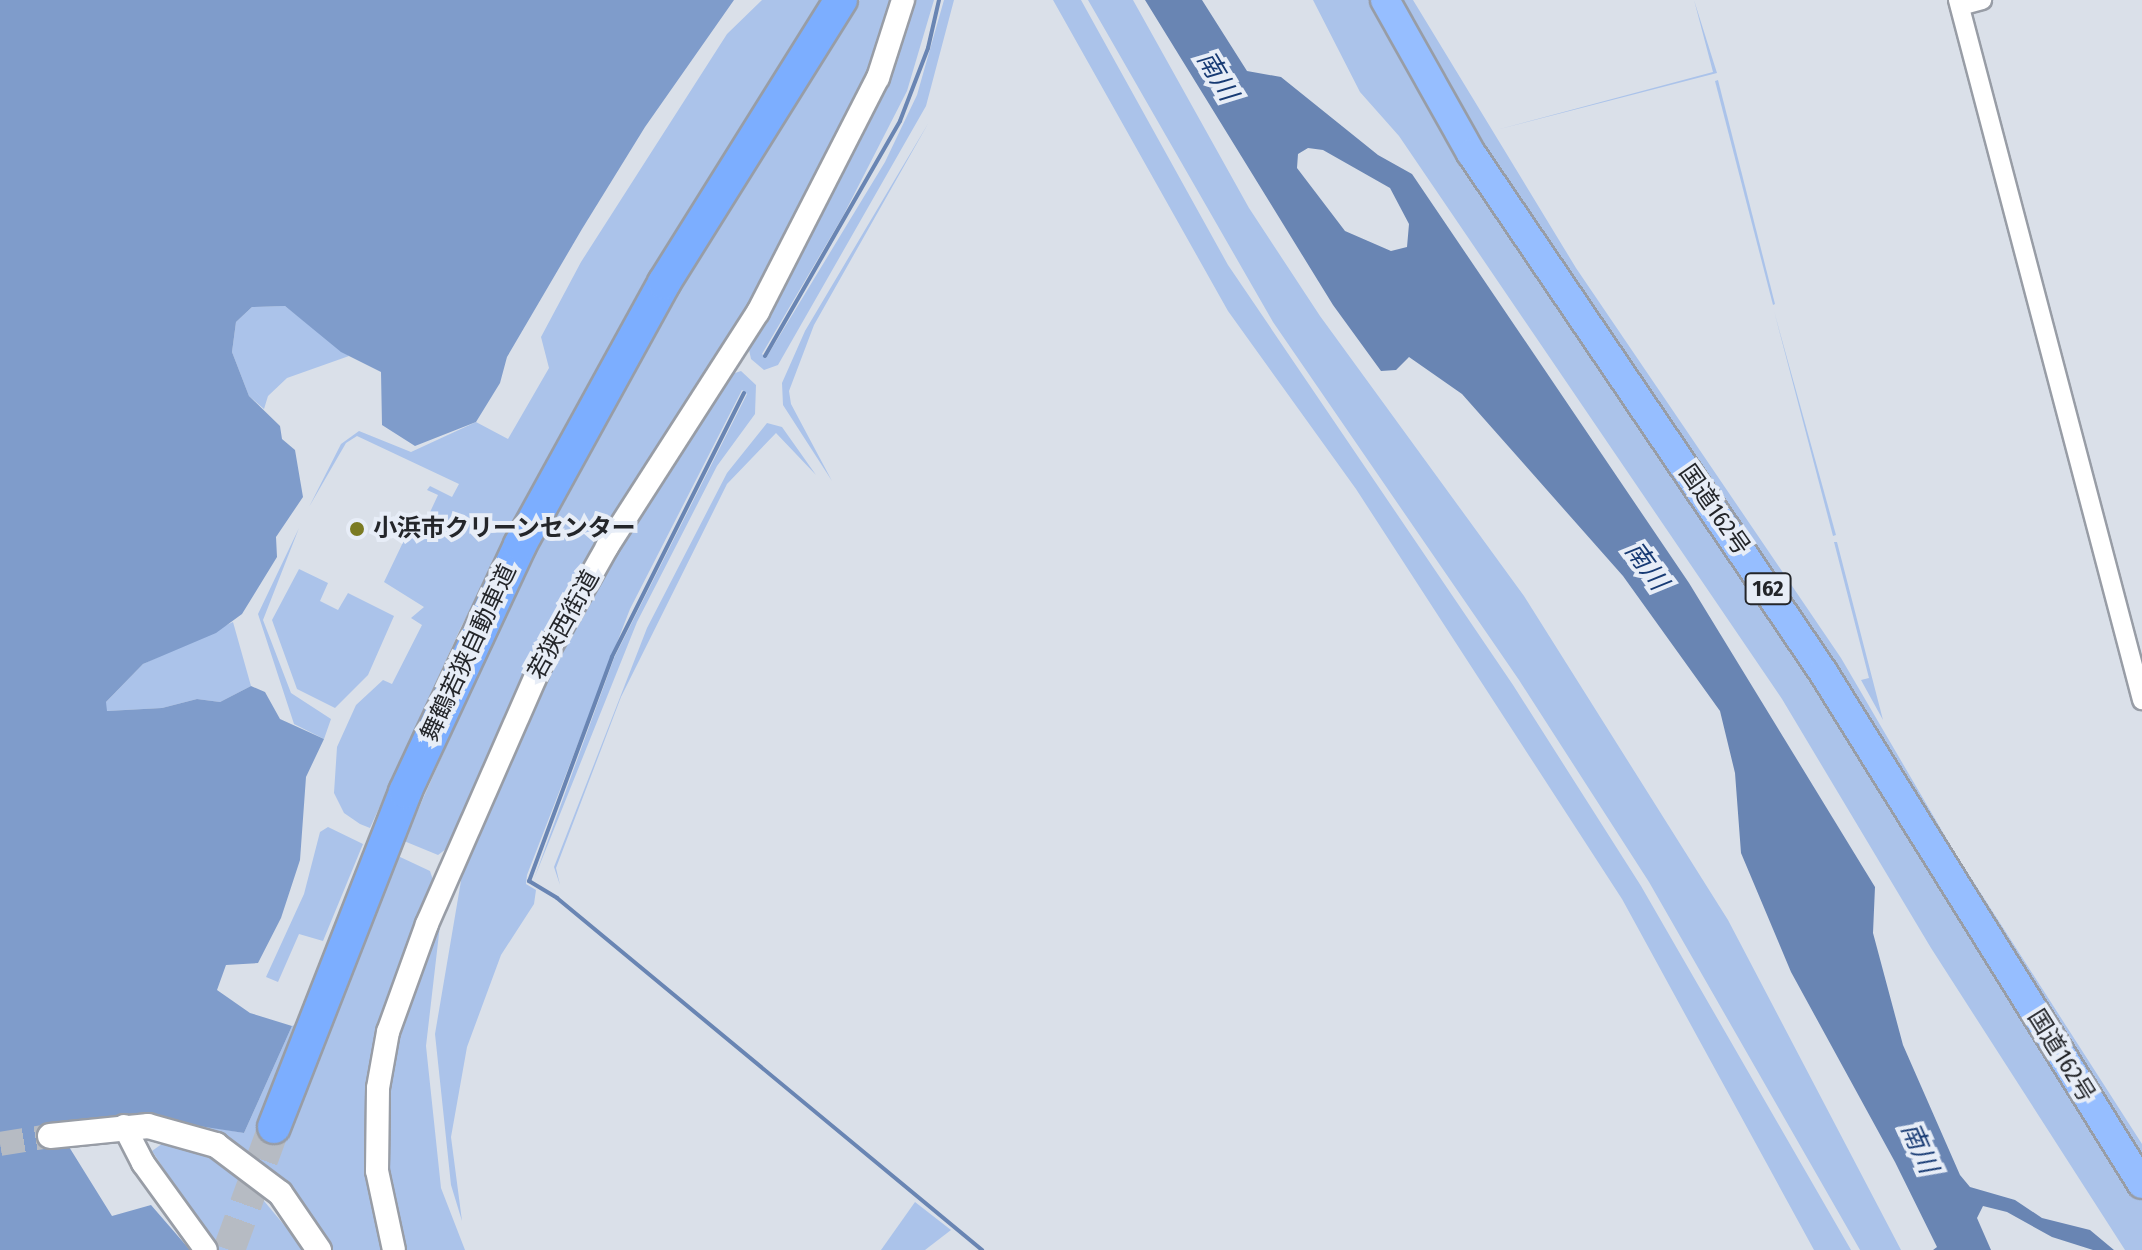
<!DOCTYPE html>
<meta charset="utf-8">
<style>
body{margin:0}
#map{position:relative;width:2142px;height:1250px;overflow:hidden;background:#dae0e9;font-family:"Fira Sans Condensed","Noto Sans JP",sans-serif}
div>[style]{position:absolute}
.green>*{inset:0;background:#abc3ea}
.forest>*{inset:0;background:#7f9ccb}
.water>*{inset:0;background:#6985b3}
.stream>*{height:4px;margin:-2px;padding:0 2px;transform-origin:2px;border-radius:2px;background:#6985b3}
.secondary-tunnel>*{height:24px;margin-top:-12px;transform-origin:0;background:repeating-linear-gradient(90deg,#b6bbc3 0 24px,transparent 0 36px)}
.motorway-tunnel>*{height:32px;margin-top:-16px;transform-origin:0;background:repeating-linear-gradient(90deg,#b6bbc3 0 32px,transparent 0 48px)}
.roads{filter:drop-shadow(2px 0 #989da6) drop-shadow(-2px 0 #989da6) drop-shadow(0 2px #989da6) drop-shadow(0 -2px #989da6)}
.minor>*{height:18px;margin:-9px;padding:0 9px;transform-origin:9px;border-radius:9px;background:#fff}
.tertiary>*{height:22px;margin:-11px;padding:0 11px;transform-origin:11px;border-radius:11px;background:#fff}
.secondary>*{height:24px;margin:-12px;padding:0 12px;transform-origin:12px;border-radius:12px;background:#fff}
.trunk>*{height:28px;margin:-14px;padding:0 14px;transform-origin:14px;border-radius:14px;background:#96beff}
.motorway>*{height:32px;margin:-16px;padding:0 16px;transform-origin:16px;border-radius:16px;background:#7caeff}
.dots>*{width:22px;height:22px;translate:-50% -50%;box-sizing:border-box;border:4px solid #e7edf7;border-radius:50%}
span{translate:-50% -50%;white-space:nowrap;text-align:center;line-height:1.15;-webkit-text-stroke:8px #e7edf7;paint-order:stroke}
.shield-label span{padding:2px 6px;background:#e7edf7;border:2px solid;border-radius:6px;-webkit-text-stroke-width:0}
.shield-label{font-size:22px;color:#24262a;font-weight:700}
.street-label{font-size:24px;color:#24262a}
.poi-label{font-size:24px;color:#24262a;font-weight:700}
.left{translate:0 -50%;text-align:left}
.water-label{font-size:26px;color:#183b74;font-style:italic}
</style>
<div id="map">
<div class="green">
<div style="clip-path:polygon(762px 0,823px 0,707px 181px,596px 370px,461px 627px,370px 828px,360px 824px,344px 813px,334px 793px,337px 747px,356px 705px,383px 680px,392px 684px,422px 625px,411px 618px,424px 607px,384px 582px,407px 534px,418px 538px,438px 495px,427px 490px,430px 486px,452px 497px,459px 484px,357px 436px,346px 443px,309px 507px,341px 444px,359px 431px,411px 452px,476px 422px,508px 439px,549px 368px,541px 337px,581px 262px,727px 34px)"></div>
<div style="clip-path:polygon(860px 0,892px 0,867px 77px,755px 297px,557px 613px,446px 849px,438px 855px,404px 841px,533px 553px,678px 291px)"></div>
<div style="clip-path:polygon(912px 0,934px 0,907px 91px,843px 216px,762px 354px,766px 358px,885px 162px,917px 95px,944px 0,954px 0,926px 106px,778px 365px,764px 370px,751px 359px,748px 345px,885px 82px)"></div>
<div style="clip-path:polygon(1053px 0,1081px 0,1228px 265px,1513px 685px,1641px 886px,1851px 1250px,1814px 1250px,1622px 899px,1356px 489px,1228px 311px)"></div>
<div style="clip-path:polygon(1088px 0,1133px 0,1249px 208px,1320px 316px,1524px 596px,1728px 920px,1901px 1250px,1860px 1250px,1649px 882px,1519px 680px,1273px 322px)"></div>
<div style="clip-path:polygon(1313px 0,1378px 0,1770px 604px,2142px 1198px,2142px 1250px,2125px 1250px,1931px 948px,1782px 699px,1399px 136px,1360px 92px)"></div>
<div style="clip-path:polygon(1393px 0,1413px 0,1576px 268px,1841px 658px,1955px 853px,2142px 1144px,2142px 1170px,1568px 287px)"></div>
<div style="clip-path:polygon(1694px 0,1717px 73px,1496px 130px,1713px 72px)"></div>
<div style="clip-path:polygon(1718px 80px,1775px 304px,1773px 305px,1715px 81px)"></div>
<div style="clip-path:polygon(929px 122px,814px 325px,789px 391px,791px 404px,832px 481px,783px 405px,782px 383px,805px 331px)"></div>
<div style="clip-path:polygon(285px 306px,349px 356px,287px 378px,268px 396px,264px 409px,249px 396px,232px 352px,236px 322px,252px 307px)"></div>
<div style="clip-path:polygon(1774px 311px,1836px 535px,1833px 536px)"></div>
<div style="clip-path:polygon(741px 371px,756px 385px,755px 414px,717px 466px,637px 622px,534px 879px,614px 658px,747px 394px,742px 390px,630px 609px,527px 875px,526px 884px,536px 890px,534px 904px,501px 955px,467px 1047px,451px 1137px,462px 1221px,451px 1185px,435px 1034px,463px 869px,548px 670px,631px 525px,732px 374px)"></div>
<div style="clip-path:polygon(767px 423px,782px 427px,816px 475px,776px 433px,727px 484px,621px 697px,556px 868px,560px 885px,554px 867px,647px 628px,727px 473px)"></div>
<div style="clip-path:polygon(299px 528px,263px 620px,291px 693px,331px 719px,324px 739px,294px 724px,258px 614px)"></div>
<div style="clip-path:polygon(1834px 542px,1837px 542px,1883px 720px,1861px 680px,1869px 678px)"></div>
<div style="clip-path:polygon(299px 569px,328px 583px,320px 601px,338px 610px,348px 593px,394px 616px,368px 675px,335px 708px,297px 689px,272px 620px)"></div>
<div style="clip-path:polygon(233px 622px,251px 686px,220px 702px,197px 699px,162px 708px,106px 711px,106px 702px,143px 664px)"></div>
<div style="clip-path:polygon(328px 827px,363px 844px,323px 941px,299px 934px,278px 982px,266px 977px,304px 894px,320px 832px)"></div>
<div style="clip-path:polygon(398px 856px,430px 871px,435px 886px,389px 999px,385px 1250px,327px 1250px,311px 1220px,159px 1118px,244px 1133px,292px 1026px,302px 1022px,373px 916px)"></div>
<div style="clip-path:polygon(442px 908px,426px 1046px,441px 1188px,465px 1250px,403px 1250px,387px 1178px,384px 1137px,392px 1052px)"></div>
<div style="clip-path:polygon(166px 1141px,214px 1160px,254px 1189px,305px 1250px,218px 1250px,152px 1151px)"></div>
<div style="clip-path:polygon(915px 1202px,951px 1230px,925px 1250px,881px 1250px)"></div>
</div>
<div class="forest">
<div style="clip-path:polygon(0 0,734px 0,645px 127px,582px 229px,507px 357px,500px 383px,476px 422px,415px 446px,382px 425px,381px 372px,341px 352px,285px 306px,252px 307px,236px 322px,232px 352px,249px 396px,280px 426px,282px 439px,295px 450px,303px 497px,276px 537px,277px 557px,242px 614px,216px 633px,143px 664px,106px 702px,107px 711px,162px 708px,197px 699px,220px 702px,251px 686px,265px 692px,280px 719px,324px 739px,306px 777px,300px 860px,281px 918px,258px 963px,226px 965px,217px 990px,250px 1013px,292px 1026px,244px 1133px,128px 1115px,46px 1127px,66px 1142px,112px 1216px,151px 1205px,190px 1250px,0 1250px)"></div>
</div>
<div class="water">
<div style="clip-path:polygon(evenodd,1145px 0,1202px 0,1247px 71px,1281px 77px,1378px 155px,1412px 174px,1689px 583px,1875px 887px,1873px 933px,1903px 1045px,1960px 1175px,1970px 1187px,2015px 1200px,2042px 1218px,2090px 1230px,2114px 1250px,2093px 1250px,2052px 1237px,2007px 1212px,1983px 1206px,1977px 1218px,1991px 1250px,1933px 1250px,1937px 1247px,1895px 1162px,1791px 972px,1741px 853px,1735px 773px,1720px 711px,1623px 576px,1462px 394px,1409px 357px,1396px 370px,1381px 371px,1333px 305px,1145px 0,1308px 148px,1323px 150px,1390px 188px,1409px 224px,1407px 247px,1391px 251px,1345px 231px,1297px 168px,1298px 154px,1308px 148px)"></div>
</div>
<div class="stream">
<div style="left:765px;top:356px;width:271px;rotate:-60.1deg"></div>
<div style="left:900px;top:121px;width:78px;rotate:-69deg"></div>
<div style="left:928px;top:48px;width:49px;rotate:-77.1deg"></div>
<div style="left:744px;top:393px;width:295px;rotate:116.6deg"></div>
<div style="left:612px;top:657px;width:239px;rotate:110.3deg"></div>
<div style="left:529px;top:881px;width:33px;rotate:31deg"></div>
<div style="left:557px;top:898px;width:552px;rotate:39.63deg"></div>
</div>
<div class="secondary-tunnel">
<div style="left:0;top:1144px;width:51px;rotate:-9.1deg"></div>
</div>
<div class="motorway-tunnel">
<div style="left:229px;top:1250px;width:131px;rotate:-69.9deg"></div>
</div>
<div class="roads">
<div class="minor">
<div style="left:1958px;top:0;width:724px;rotate:75.27deg"></div>
<div style="left:1960px;top:6px;width:23px;rotate:-15deg"></div>
</div>
<div class="tertiary">
<div style="left:124px;top:1126px;width:42px;rotate:62.8deg"></div>
<div style="left:143px;top:1163px;width:107px;rotate:54.1deg"></div>
<div style="left:394px;top:1250px;width:81px;rotate:-102.1deg"></div>
<div style="left:377px;top:1171px;width:83px;rotate:-89.3deg"></div>
<div style="left:378px;top:1088px;width:57px;rotate:-79.9deg"></div>
<div style="left:388px;top:1032px;width:115px;rotate:-70.1deg"></div>
<div style="left:427px;top:924px;width:282px;rotate:-66.3deg"></div>
<div style="left:540px;top:666px;width:137px;rotate:-60.6deg"></div>
<div style="left:607px;top:547px;width:279px;rotate:-57.3deg"></div>
<div style="left:758px;top:312px;width:263px;rotate:-62.9deg"></div>
<div style="left:878px;top:78px;width:82px;rotate:-72.2deg"></div>
</div>
<div class="secondary">
<div style="left:50px;top:1136px;width:99px;rotate:-5.8deg"></div>
<div style="left:148px;top:1126px;width:71px;rotate:15.6deg"></div>
<div style="left:216px;top:1145px;width:80px;rotate:36.9deg"></div>
<div style="left:280px;top:1193px;width:69px;rotate:55.6deg"></div>
</div>
<div class="trunk">
<div style="left:1385px;top:0;width:176px;rotate:60.7deg"></div>
<div style="left:1471px;top:153px;width:627px;rotate:55.85deg"></div>
<div style="left:1823px;top:672px;width:603px;rotate:58.08deg"></div>
</div>
<div class="motorway">
<div style="left:274px;top:1127px;width:360px;rotate:-68.6deg"></div>
<div style="left:405px;top:792px;width:272px;rotate:-65deg"></div>
<div style="left:520px;top:545px;width:299px;rotate:-61.2deg"></div>
<div style="left:664px;top:283px;width:334px;rotate:-58deg"></div>
</div>
</div>
<div class="dots">
<div style="left:357px;top:529px;background:#7b7b23"></div>
</div>
<div class="shield-label">
<span style="left:1768px;top:589px">162</span>
</div>
<div class="street-label">
<span style="left:1714px;top:510px;rotate:55deg">国道162号</span>
<span style="left:564px;top:625px;rotate:-61deg">若狭西街道</span>
<span style="left:469px;top:653px;rotate:-65deg">舞鶴若狭自動車道</span>
<span style="left:2061px;top:1056px;rotate:58deg">国道162号</span>
</div>
<div class="poi-label">
<span class="left" style="left:373px;top:529px">小浜市クリーンセンター</span>
</div>
<div class="water-label">
<span style="left:1217px;top:76px;rotate:59deg">南川</span>
<span style="left:1646px;top:566px;rotate:54deg">南川</span>
<span style="left:1919px;top:1148px;rotate:66deg">南川</span>
</div>
</div>
